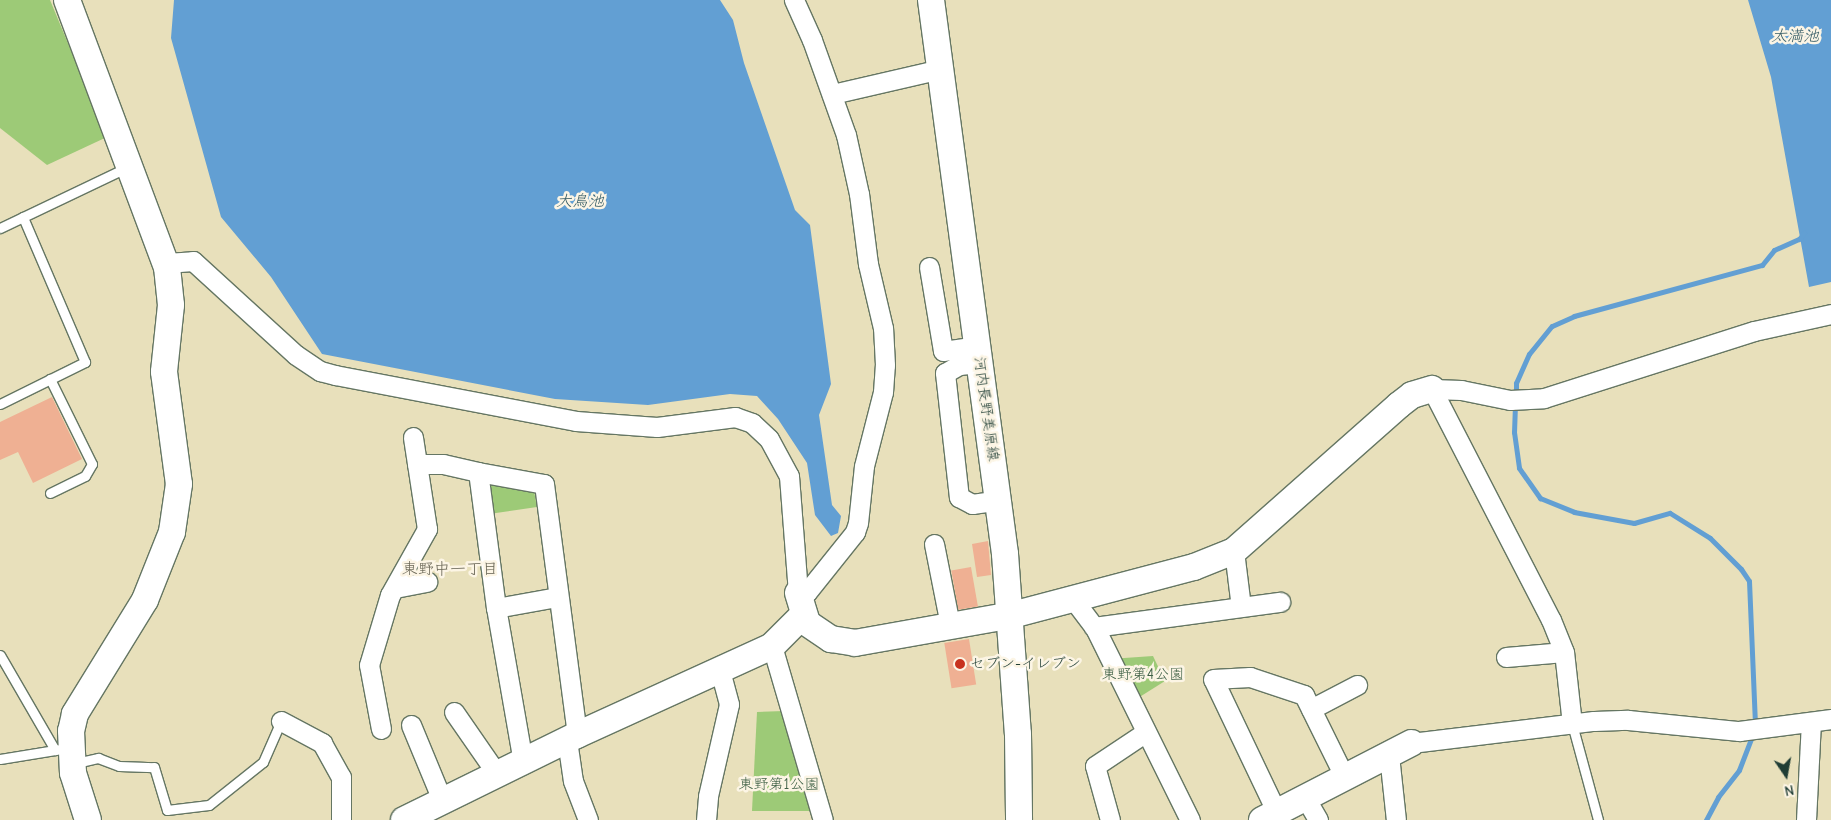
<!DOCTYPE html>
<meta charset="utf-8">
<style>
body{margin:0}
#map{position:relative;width:1831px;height:820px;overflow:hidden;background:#e8e0bb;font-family:"Comic Neue","Klee One",sans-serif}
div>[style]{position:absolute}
.green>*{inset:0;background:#9dca77}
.water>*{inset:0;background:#629fd3}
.stream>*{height:5px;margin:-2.5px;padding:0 2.5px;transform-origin:2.5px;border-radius:2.5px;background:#629fd3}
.building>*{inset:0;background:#efb093;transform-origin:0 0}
.roads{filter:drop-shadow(1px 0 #657663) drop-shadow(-1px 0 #657663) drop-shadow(0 1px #657663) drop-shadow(0 -1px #657663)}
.lane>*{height:9px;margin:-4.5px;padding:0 4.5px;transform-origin:4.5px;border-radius:4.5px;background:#fff}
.street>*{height:19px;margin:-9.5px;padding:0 9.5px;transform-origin:9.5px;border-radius:9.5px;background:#fff}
.secondary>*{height:26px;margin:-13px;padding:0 13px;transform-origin:13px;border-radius:13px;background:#fff}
.dots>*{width:14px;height:14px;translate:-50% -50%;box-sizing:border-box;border:2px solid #fcf5e5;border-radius:50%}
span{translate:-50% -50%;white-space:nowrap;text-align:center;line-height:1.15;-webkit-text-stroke:5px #fcf5e5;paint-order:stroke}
.street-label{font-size:15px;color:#1f3d34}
.poi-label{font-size:15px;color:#1f3d34}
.left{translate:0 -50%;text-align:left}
.park-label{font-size:15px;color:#3e6045}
.water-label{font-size:16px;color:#335a64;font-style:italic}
.neighbourhood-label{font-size:16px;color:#686555}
.north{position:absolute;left:1761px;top:750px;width:50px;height:50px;-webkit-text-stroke:4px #fcf5e5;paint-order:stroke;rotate:168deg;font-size:14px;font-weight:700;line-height:20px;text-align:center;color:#1f3d34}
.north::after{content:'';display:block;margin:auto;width:18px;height:22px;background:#1f3d34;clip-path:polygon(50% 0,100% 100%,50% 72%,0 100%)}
</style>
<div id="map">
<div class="green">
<div style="clip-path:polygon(0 0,50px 0,107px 137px,47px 165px,0 128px)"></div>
<div style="clip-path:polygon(492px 482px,534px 491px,537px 507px,489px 514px,486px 487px)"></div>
<div style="clip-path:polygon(1153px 656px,1165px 681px,1138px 698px,1110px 659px)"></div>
<div style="clip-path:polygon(784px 711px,813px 811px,752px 811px,757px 712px)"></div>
</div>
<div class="water">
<div style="clip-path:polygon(174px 0,720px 0,733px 20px,744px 63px,795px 210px,810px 225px,831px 384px,819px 415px,832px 505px,841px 516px,838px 533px,831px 536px,815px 515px,807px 463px,778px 419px,757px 396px,730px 394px,648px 405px,555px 399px,322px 354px,271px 277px,221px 217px,171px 38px)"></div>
<div style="clip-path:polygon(1748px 0,1831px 0,1831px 282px,1809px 287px,1771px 77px)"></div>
</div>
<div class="stream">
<div style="left:1516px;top:395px;width:12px;rotate:-90deg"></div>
<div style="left:1516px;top:383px;width:32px;rotate:-66deg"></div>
<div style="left:1529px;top:354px;width:36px;rotate:-51deg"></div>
<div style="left:1552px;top:326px;width:24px;rotate:-24deg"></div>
<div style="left:1574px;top:316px;width:195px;rotate:-15.2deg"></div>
<div style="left:1762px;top:265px;width:19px;rotate:-51deg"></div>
<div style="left:1774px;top:250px;width:27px;rotate:-24deg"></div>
<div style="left:1799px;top:239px;width:8px;rotate:-50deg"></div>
<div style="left:1515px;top:404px;width:28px;rotate:92deg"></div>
<div style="left:1514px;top:432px;width:36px;rotate:82deg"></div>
<div style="left:1519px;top:468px;width:37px;rotate:55deg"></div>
<div style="left:1540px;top:498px;width:37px;rotate:22deg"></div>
<div style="left:1574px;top:512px;width:61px;rotate:10.4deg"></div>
<div style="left:1634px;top:523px;width:37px;rotate:-16deg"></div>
<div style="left:1670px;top:513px;width:47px;rotate:32deg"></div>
<div style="left:1710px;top:538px;width:44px;rotate:45deg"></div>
<div style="left:1741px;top:569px;width:14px;rotate:56deg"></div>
<div style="left:1749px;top:581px;width:145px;rotate:87.6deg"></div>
<div style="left:1706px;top:820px;width:26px;rotate:-62deg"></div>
<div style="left:1718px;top:797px;width:34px;rotate:-52deg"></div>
<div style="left:1739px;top:770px;width:39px;rotate:-69deg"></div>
</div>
<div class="building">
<div style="clip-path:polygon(52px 397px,82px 459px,33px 483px,18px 452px,0 460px,0 422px)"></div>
<div style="clip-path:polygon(988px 541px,991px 575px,977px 577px,972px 544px)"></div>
<div style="left:971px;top:567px;width:40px;height:20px;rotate:80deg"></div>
<div style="left:969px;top:639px;width:46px;height:25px;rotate:81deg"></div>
</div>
<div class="roads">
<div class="lane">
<div style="left:0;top:228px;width:142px;rotate:-25.5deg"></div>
<div style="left:0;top:404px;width:95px;rotate:-26.3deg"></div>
<div style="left:85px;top:362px;width:158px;rotate:-113.2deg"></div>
<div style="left:50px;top:493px;width:39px;rotate:-26deg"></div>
<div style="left:85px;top:476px;width:14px;rotate:-60deg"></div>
<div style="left:92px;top:464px;width:95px;rotate:-116.3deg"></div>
<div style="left:0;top:655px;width:110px;rotate:59.9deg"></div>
<div style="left:1572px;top:724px;width:99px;rotate:74.8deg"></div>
<div style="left:0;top:759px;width:62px;rotate:-9.3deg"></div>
<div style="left:76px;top:763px;width:23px;rotate:-13deg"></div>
<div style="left:98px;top:758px;width:22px;rotate:21deg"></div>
<div style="left:119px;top:766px;width:35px;rotate:2deg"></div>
<div style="left:154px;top:767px;width:45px;rotate:73.2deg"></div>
<div style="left:167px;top:810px;width:42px;rotate:-6.8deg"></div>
<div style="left:209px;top:805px;width:69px;rotate:-38.5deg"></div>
<div style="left:263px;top:762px;width:45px;rotate:-66.3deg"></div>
</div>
<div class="street">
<div style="left:832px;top:94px;width:111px;rotate:-13deg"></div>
<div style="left:166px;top:263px;width:27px;rotate:-4deg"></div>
<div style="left:193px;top:261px;width:139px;rotate:42.4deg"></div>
<div style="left:296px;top:355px;width:29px;rotate:34deg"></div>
<div style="left:320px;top:371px;width:16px;rotate:15deg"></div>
<div style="left:335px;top:375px;width:245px;rotate:10.8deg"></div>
<div style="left:576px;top:421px;width:81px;rotate:4.2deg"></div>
<div style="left:657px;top:427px;width:79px;rotate:-7.3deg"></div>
<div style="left:735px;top:417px;width:18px;rotate:19deg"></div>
<div style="left:752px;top:423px;width:23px;rotate:43deg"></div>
<div style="left:769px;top:439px;width:42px;rotate:61.6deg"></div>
<div style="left:789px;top:476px;width:117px;rotate:85.6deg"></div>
<div style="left:798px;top:593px;width:9px;rotate:-6deg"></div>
<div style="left:807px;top:592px;width:77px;rotate:-51.3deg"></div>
<div style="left:855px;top:532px;width:9px;rotate:-72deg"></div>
<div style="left:858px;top:523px;width:57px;rotate:-84deg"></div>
<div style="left:864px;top:466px;width:76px;rotate:-75.6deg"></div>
<div style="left:883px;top:392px;width:27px;rotate:-86deg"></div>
<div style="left:885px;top:365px;width:37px;rotate:-93deg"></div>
<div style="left:883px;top:328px;width:66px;rotate:-103.2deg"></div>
<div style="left:868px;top:264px;width:71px;rotate:-97.3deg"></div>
<div style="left:859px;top:194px;width:60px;rotate:-102.4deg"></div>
<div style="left:846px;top:135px;width:101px;rotate:-109.7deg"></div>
<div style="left:812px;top:40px;width:44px;rotate:-114.2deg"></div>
<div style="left:929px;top:267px;width:85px;rotate:80.5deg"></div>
<div style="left:943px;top:351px;width:34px;rotate:-8deg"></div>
<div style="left:979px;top:363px;width:20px;rotate:174deg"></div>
<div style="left:959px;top:365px;width:16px;rotate:150deg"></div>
<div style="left:945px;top:373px;width:125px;rotate:83.6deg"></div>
<div style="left:959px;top:497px;width:15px;rotate:28deg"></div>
<div style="left:972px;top:504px;width:27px;rotate:-8deg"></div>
<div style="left:417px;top:464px;width:26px"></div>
<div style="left:443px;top:464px;width:36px;rotate:13deg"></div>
<div style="left:934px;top:544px;width:83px;rotate:78.8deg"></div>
<div style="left:1234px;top:551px;width:56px;rotate:82.9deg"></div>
<div style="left:395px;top:588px;width:33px;rotate:-11deg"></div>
<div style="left:1073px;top:599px;width:39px;rotate:53deg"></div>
<div style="left:1096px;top:630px;width:212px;rotate:63.7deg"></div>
<div style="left:496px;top:608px;width:62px;rotate:-10.2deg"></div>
<div style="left:1094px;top:627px;width:188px;rotate:-7.7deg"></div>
<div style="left:772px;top:646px;width:181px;rotate:73.7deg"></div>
<div style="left:1506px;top:657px;width:58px;rotate:-4.9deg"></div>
<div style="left:1311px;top:709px;width:52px;rotate:-27.6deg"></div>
<div style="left:454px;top:712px;width:75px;rotate:55.3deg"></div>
<div style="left:281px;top:721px;width:47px;rotate:28.2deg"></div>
<div style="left:322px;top:743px;width:39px;rotate:61deg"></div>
<div style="left:341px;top:777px;width:43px;rotate:90deg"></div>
<div style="left:1572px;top:724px;width:72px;rotate:-96.3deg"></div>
<div style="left:1564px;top:652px;width:35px;rotate:-112deg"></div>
<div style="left:1551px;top:620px;width:260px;rotate:-117.3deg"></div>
<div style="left:1432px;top:389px;width:29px;rotate:2deg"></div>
<div style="left:1461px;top:390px;width:50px;rotate:11.5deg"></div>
<div style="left:1510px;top:400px;width:34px;rotate:-3deg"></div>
<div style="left:1544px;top:398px;width:220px;rotate:-17.7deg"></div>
<div style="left:1754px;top:331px;width:79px;rotate:-12.4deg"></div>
<div style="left:411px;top:725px;width:81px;rotate:67.5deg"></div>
<div style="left:381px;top:729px;width:65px;rotate:-100.6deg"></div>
<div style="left:369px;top:665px;width:73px;rotate:-73.3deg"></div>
<div style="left:390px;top:595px;width:76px;rotate:-60.7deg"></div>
<div style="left:427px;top:529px;width:93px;rotate:-98.7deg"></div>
<div style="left:567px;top:740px;width:41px;rotate:81.7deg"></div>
<div style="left:573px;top:781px;width:42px;rotate:69deg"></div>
<div style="left:1411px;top:743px;width:184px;rotate:-6.9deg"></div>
<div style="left:1594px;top:721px;width:34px;rotate:-2deg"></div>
<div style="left:1628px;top:720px;width:112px;rotate:5.7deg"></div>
<div style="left:1739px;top:731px;width:93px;rotate:-7.4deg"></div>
<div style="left:1389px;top:755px;width:65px;rotate:83.9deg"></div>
<div style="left:523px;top:762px;width:156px;rotate:-99.9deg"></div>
<div style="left:496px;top:608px;width:137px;rotate:-97.5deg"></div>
<div style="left:478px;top:472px;width:67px;rotate:10.3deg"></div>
<div style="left:544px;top:484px;width:253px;rotate:82.5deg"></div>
<div style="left:1306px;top:799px;width:24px;rotate:60deg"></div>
<div style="left:1277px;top:813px;width:148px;rotate:-115.5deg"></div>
<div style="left:1213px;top:679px;width:37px;rotate:-3deg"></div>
<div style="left:1250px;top:677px;width:57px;rotate:18.4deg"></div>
<div style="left:1304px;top:695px;width:93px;rotate:63.7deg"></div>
<div style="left:706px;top:820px;width:24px;rotate:-85deg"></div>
<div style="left:708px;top:796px;width:94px;rotate:-77.1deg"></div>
<div style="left:729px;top:704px;width:34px;rotate:-105deg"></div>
<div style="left:1110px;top:820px;width:56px;rotate:-105.5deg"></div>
<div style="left:1095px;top:766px;width:61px;rotate:-33.7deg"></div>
<div style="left:1806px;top:820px;width:98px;rotate:-87.1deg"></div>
</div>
<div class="secondary">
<div style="left:67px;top:0;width:285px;rotate:69.5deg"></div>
<div style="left:167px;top:267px;width:38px;rotate:84deg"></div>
<div style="left:171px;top:305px;width:67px;rotate:96deg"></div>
<div style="left:164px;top:372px;width:113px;rotate:82.4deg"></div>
<div style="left:179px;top:484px;width:49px;rotate:98.3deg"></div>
<div style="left:172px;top:532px;width:73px;rotate:111.7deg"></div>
<div style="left:145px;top:600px;width:134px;rotate:121.6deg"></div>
<div style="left:75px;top:714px;width:17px;rotate:103deg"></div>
<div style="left:71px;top:731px;width:42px;rotate:87.3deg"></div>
<div style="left:73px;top:773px;width:49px;rotate:72.3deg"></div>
<div style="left:931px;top:0;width:559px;rotate:82.39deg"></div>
<div style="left:1005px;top:554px;width:180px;rotate:85.9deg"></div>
<div style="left:1018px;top:734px;width:86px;rotate:89.3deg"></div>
<div style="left:798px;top:593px;width:31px;rotate:73deg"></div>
<div style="left:807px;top:623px;width:29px;rotate:34deg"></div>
<div style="left:831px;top:639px;width:24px;rotate:9deg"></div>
<div style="left:855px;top:643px;width:159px;rotate:-10.1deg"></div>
<div style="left:1012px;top:615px;width:188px;rotate:-14.8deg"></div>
<div style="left:1194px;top:567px;width:43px;rotate:-21.8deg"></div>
<div style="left:1234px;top:551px;width:220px;rotate:-41.5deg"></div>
<div style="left:1399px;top:405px;width:16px;rotate:-38deg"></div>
<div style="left:1412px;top:395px;width:21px;rotate:-17deg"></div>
<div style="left:404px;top:820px;width:193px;rotate:-26.2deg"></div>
<div style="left:577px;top:735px;width:214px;rotate:-24.5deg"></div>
<div style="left:772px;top:646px;width:44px;rotate:-45deg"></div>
<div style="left:1262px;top:820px;width:168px;rotate:-27.3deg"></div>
</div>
</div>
<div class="dots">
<div style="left:960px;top:664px;background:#c8321e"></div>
</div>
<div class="street-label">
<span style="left:986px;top:409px;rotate:82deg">河内長野美原線</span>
</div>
<div class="poi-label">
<span class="left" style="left:970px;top:664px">セブン-イレブン</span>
</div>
<div class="park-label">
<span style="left:1143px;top:675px">東野第4公園</span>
<span style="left:779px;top:785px">東野第1公園</span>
</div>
<div class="water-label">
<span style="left:1795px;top:36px">太満池</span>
<span style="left:580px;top:201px">大鳥池</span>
</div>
<div class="neighbourhood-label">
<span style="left:450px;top:569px">東野中一丁目</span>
</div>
<div class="north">N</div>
</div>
